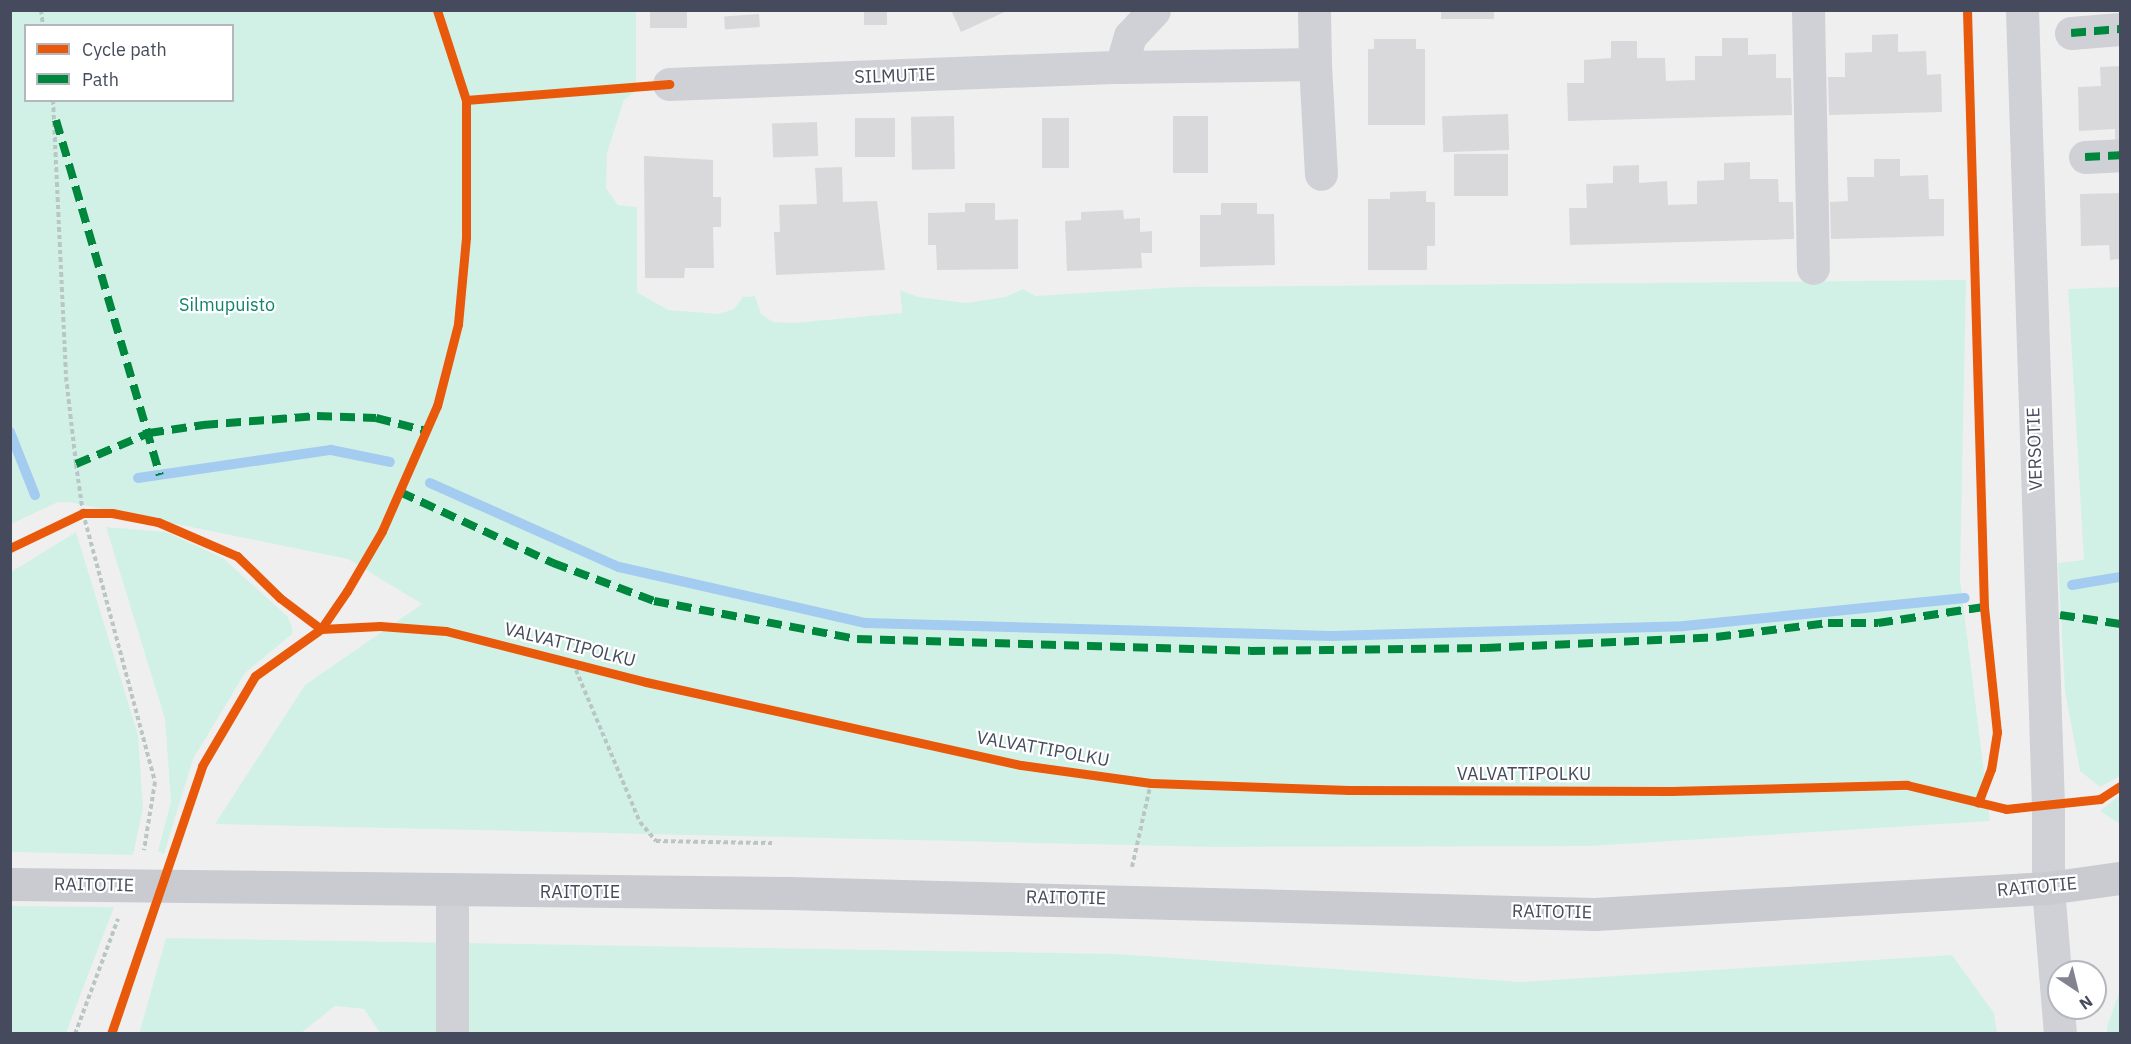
<!DOCTYPE html>
<style>
body{margin:0}
#map{position:relative;width:2131px;height:1044px;overflow:hidden;background:#f0efef;font-family:"IBM Plex Sans",sans-serif}
div>[style]{position:absolute}
.green>*{inset:0;background:#d2f1e6}
.stream>*{height:10px;margin:-5px;padding:0 5px;transform-origin:5px;border-radius:5px;background:#a4ccf0}
.building>*{inset:0;background:#d9d8db;transform-origin:0 0}
.path>*{height:4px;margin-top:-2px;transform-origin:0;background:repeating-linear-gradient(90deg,#bac6c6 0 4.5px,transparent 0 7.5px)}
.minor>*{height:33px;margin:-16.5px;padding:0 16.5px;transform-origin:16.5px;border-radius:16.5px;background:#d0d1d6}
.major>*{height:33px;margin:-16.5px;padding:0 16.5px;transform-origin:16.5px;border-radius:16.5px;background:#c9cbd1}
.quiet>*{height:8px;margin-top:-4px;transform-origin:0;background:repeating-linear-gradient(90deg,#00873e 0 15px,transparent 0 23px)}
.cycleway>*{height:9px;margin:-4.5px;padding:0 4.5px;transform-origin:4.5px;border-radius:4.5px;background:#e8590c}
span{translate:-50% -50%;white-space:nowrap;text-align:center;line-height:1.15;-webkit-text-stroke:4.5px #fff;paint-order:stroke}
.street-label{font-size:18px;color:#454b5d}
.park-label{font-size:18px;color:#11846a}
.frame{position:absolute;inset:0;border:12px solid #454b5d;pointer-events:none}
.legend{position:absolute;left:24px;top:24px;width:210px;height:78px;box-sizing:border-box;background:#fff;border:2px solid #b5b7be;margin:0;padding:8px 10px;list-style:none;font-size:18px;color:#454b5d}
.legend li{display:flex;align-items:center;gap:12px;height:30px}
.legend b{width:30px;border:2px solid #b5b7be}
.north{position:absolute;left:2047px;top:960px;width:60px;height:60px;box-sizing:border-box;background:#fff;border:2px solid #b5b7be;border-radius:50%;rotate:145deg;font-size:16px;font-weight:700;line-height:24px;text-align:center;color:#454b5d}
.north::after{content:'';display:block;margin:auto;width:21px;height:27px;background:#818490;clip-path:polygon(50% 0,100% 100%,50% 72%,0 100%)}
</style>
<div id="map">
<div class="green">
<div style="clip-path:polygon(evenodd,10px 11px,636px 11px,636px 91px,624px 100px,607px 153px,606px 188px,618px 205px,637px 207px,637px 292px,668px 310px,719px 314px,734px 309px,743px 297px,755px 296px,761px 314px,773px 322px,793px 323px,902px 313px,900px 290px,918px 297px,966px 303px,1005px 297px,1023px 289px,1035px 296px,1180px 287px,1966px 280px,1960px 579px,1990px 821px,1590px 846px,1214px 847px,215px 824px,305px 685px,422px 604px,348px 559px,68px 502px,58px 502px,11px 524px,10px 11px,26px 26px,232px 26px,232px 100px,26px 100px,26px 26px)"></div>
<div style="clip-path:polygon(2120px 287px,2120px 776px,2100px 787px,2080px 771px,2065px 692px,2058px 563px,2084px 560px,2068px 289px)"></div>
<div style="clip-path:polygon(106px 527px,166px 532px,223px 558px,287px 616px,292px 627px,292px 634px,245px 673px,193px 759px,164px 854px,158px 851px,171px 802px,165px 719px)"></div>
<div style="clip-path:polygon(76px 532px,138px 735px,143px 808px,133px 855px,11px 852px,11px 572px)"></div>
<div style="clip-path:polygon(2120px 795px,2120px 824px,2100px 811px)"></div>
<div style="clip-path:polygon(11px 906px,114px 907px,66px 1033px,11px 1033px)"></div>
<div style="clip-path:polygon(166px 938px,1117px 954px,1521px 982px,1952px 955px,1994px 1013px,1997px 1033px,381px 1034px,364px 1009px,335px 1006px,301px 1033px,139px 1034px)"></div>
<div style="clip-path:polygon(2120px 990px,2120px 1033px,2107px 1033px,2107px 1027px)"></div>
</div>
<div class="stream">
<div style="left:10px;top:432px;width:68px;rotate:68.4deg"></div>
<div style="left:138px;top:478px;width:195px;rotate:-8.3deg"></div>
<div style="left:331px;top:450px;width:60px;rotate:11.5deg"></div>
<div style="left:430px;top:483px;width:207px;rotate:24deg"></div>
<div style="left:619px;top:567px;width:253px;rotate:12.8deg"></div>
<div style="left:866px;top:623px;width:465px;rotate:1.6deg"></div>
<div style="left:1331px;top:636px;width:353px;rotate:-1.6deg"></div>
<div style="left:1684px;top:626px;width:282px;rotate:-5.7deg"></div>
<div style="left:2072px;top:585px;width:49px;rotate:-9.5deg"></div>
</div>
<div class="building">
<div style="left:650px;top:10px;width:37px;height:18px"></div>
<div style="left:864px;top:10px;width:23px;height:15px"></div>
<div style="clip-path:polygon(951px 10px,1009px 10px,961px 32px)"></div>
<div style="left:1441px;top:10px;width:53px;height:9px"></div>
<div style="left:759px;top:14px;width:13px;height:35px;rotate:86deg"></div>
<div style="clip-path:polygon(1898px 34px,1898px 52px,1926px 51px,1927px 75px,1941px 74px,1942px 112px,1829px 115px,1828px 77px,1845px 77px,1845px 53px,1872px 52px,1872px 35px)"></div>
<div style="clip-path:polygon(1722px 38px,1748px 38px,1748px 55px,1776px 54px,1776px 78px,1791px 78px,1792px 115px,1568px 121px,1567px 83px,1584px 83px,1584px 60px,1611px 58px,1611px 41px,1637px 41px,1637px 58px,1665px 58px,1666px 81px,1695px 80px,1695px 56px,1722px 56px)"></div>
<div style="clip-path:polygon(1374px 39px,1416px 39px,1416px 49px,1425px 49px,1425px 125px,1368px 125px,1368px 49px,1374px 49px)"></div>
<div style="clip-path:polygon(2120px 66px,2120px 144px,2115px 144px,2115px 129px,2079px 131px,2078px 87px,2101px 86px,2100px 67px)"></div>
<div style="left:1508px;top:114px;width:36px;height:66px;rotate:88deg"></div>
<div style="left:954px;top:116px;width:53px;height:43px;rotate:89deg"></div>
<div style="left:1173px;top:116px;width:35px;height:57px"></div>
<div style="left:855px;top:118px;width:40px;height:39px"></div>
<div style="left:1042px;top:118px;width:27px;height:50px"></div>
<div style="left:817px;top:122px;width:34px;height:45px;rotate:88deg"></div>
<div style="left:1454px;top:154px;width:54px;height:42px"></div>
<div style="clip-path:polygon(644px 156px,713px 160px,713px 197px,721px 197px,721px 227px,713px 227px,714px 268px,685px 268px,684px 278px,645px 278px)"></div>
<div style="clip-path:polygon(1874px 159px,1900px 159px,1900px 176px,1928px 175px,1929px 199px,1944px 199px,1944px 236px,1831px 239px,1830px 202px,1848px 201px,1847px 177px,1874px 177px)"></div>
<div style="clip-path:polygon(1750px 162px,1750px 179px,1778px 179px,1779px 202px,1793px 202px,1794px 239px,1570px 245px,1569px 208px,1587px 208px,1586px 184px,1613px 183px,1613px 166px,1639px 165px,1639px 183px,1667px 181px,1668px 205px,1697px 204px,1697px 181px,1724px 180px,1724px 163px)"></div>
<div style="clip-path:polygon(842px 167px,843px 202px,877px 201px,885px 270px,776px 275px,774px 232px,780px 232px,779px 205px,817px 204px,815px 168px)"></div>
<div style="clip-path:polygon(1426px 191px,1426px 202px,1435px 202px,1435px 246px,1427px 246px,1427px 270px,1368px 270px,1368px 199px,1390px 199px,1390px 192px)"></div>
<div style="clip-path:polygon(2120px 193px,2120px 259px,2110px 260px,2109px 245px,2081px 246px,2080px 194px)"></div>
<div style="clip-path:polygon(965px 203px,995px 203px,995px 220px,1018px 219px,1018px 269px,937px 270px,936px 245px,928px 245px,928px 213px,965px 212px)"></div>
<div style="clip-path:polygon(1221px 203px,1257px 203px,1257px 214px,1274px 214px,1275px 265px,1200px 267px,1200px 215px,1221px 215px)"></div>
<div style="clip-path:polygon(1123px 210px,1124px 219px,1140px 218px,1140px 232px,1152px 231px,1152px 253px,1141px 253px,1142px 268px,1067px 271px,1065px 221px,1081px 220px,1081px 212px)"></div>
</div>
<div class="path">
<div style="left:41px;top:10px;width:16px;rotate:83deg"></div>
<div style="left:53px;top:100px;width:277px;rotate:87.3deg"></div>
<div style="left:66px;top:377px;width:88px;rotate:83.4deg"></div>
<div style="left:76px;top:464px;width:49px;rotate:81.9deg"></div>
<div style="left:83px;top:513px;width:278px;rotate:75deg"></div>
<div style="left:155px;top:782px;width:69px;rotate:99.2deg"></div>
<div style="left:573px;top:663px;width:173px;rotate:67.2deg"></div>
<div style="left:640px;top:822px;width:25px;rotate:50deg"></div>
<div style="left:656px;top:841px;width:116px;rotate:1deg"></div>
<div style="left:1132px;top:867px;width:86px;rotate:-77.3deg"></div>
<div style="left:75px;top:1034px;width:123px;rotate:-69.5deg"></div>
</div>
<div class="minor">
<div style="left:1808px;top:10px;width:258px;rotate:88.9deg"></div>
<div style="left:2022px;top:10px;width:795px;rotate:88.13deg"></div>
<div style="left:2048px;top:805px;width:83px;rotate:90deg"></div>
<div style="left:2048px;top:888px;width:146px;rotate:85.3deg"></div>
<div style="left:2071px;top:33px;width:49px;rotate:-4.7deg"></div>
<div style="left:1315px;top:64px;width:110px;rotate:86.9deg"></div>
<div style="left:1121px;top:67px;width:32px;rotate:-74deg"></div>
<div style="left:1130px;top:36px;width:35px;rotate:-47deg"></div>
<div style="left:669px;top:84px;width:452px;rotate:-2.2deg"></div>
<div style="left:1121px;top:67px;width:194px;rotate:-0.9deg"></div>
<div style="left:1315px;top:64px;width:54px;rotate:-91.1deg"></div>
<div style="left:2085px;top:157px;width:35px;rotate:-3deg"></div>
<div style="left:452px;top:1034px;width:142px;rotate:-90deg"></div>
</div>
<div class="major">
<div style="left:10px;top:884px;width:778px;rotate:0.66deg"></div>
<div style="left:788px;top:893px;width:807px;rotate:1.49deg"></div>
<div style="left:1595px;top:914px;width:454px;rotate:-3.3deg"></div>
<div style="left:2048px;top:888px;width:73px;rotate:-7.9deg"></div>
</div>
<div class="quiet">
<div style="left:2071px;top:33px;width:49px;rotate:-4.7deg"></div>
<div style="left:56px;top:120px;width:370px;rotate:73.7deg"></div>
<div style="left:2085px;top:157px;width:35px;rotate:-3deg"></div>
<div style="left:76px;top:464px;width:79px;rotate:-23deg"></div>
<div style="left:149px;top:433px;width:55px;rotate:-8.4deg"></div>
<div style="left:203px;top:425px;width:114px;rotate:-4.5deg"></div>
<div style="left:317px;top:416px;width:59px;rotate:1.9deg"></div>
<div style="left:376px;top:418px;width:53px;rotate:14.3deg"></div>
<div style="left:400px;top:492px;width:169px;rotate:24.9deg"></div>
<div style="left:553px;top:563px;width:108px;rotate:20.6deg"></div>
<div style="left:654px;top:601px;width:207px;rotate:10.6deg"></div>
<div style="left:857px;top:639px;width:393px;rotate:1.7deg"></div>
<div style="left:1250px;top:651px;width:236px;rotate:-0.7deg"></div>
<div style="left:1486px;top:648px;width:230px;rotate:-2.7deg"></div>
<div style="left:1716px;top:637px;width:113px;rotate:-7.1deg"></div>
<div style="left:1828px;top:623px;width:50px"></div>
<div style="left:1878px;top:623px;width:107px;rotate:-8.6deg"></div>
<div style="left:2060px;top:615px;width:61px;rotate:8.5deg"></div>
</div>
<div class="cycleway">
<div style="left:1967px;top:10px;width:597px;rotate:88.37deg"></div>
<div style="left:1984px;top:607px;width:126px;rotate:84.1deg"></div>
<div style="left:1997px;top:732px;width:37px;rotate:99deg"></div>
<div style="left:1991px;top:769px;width:36px;rotate:111deg"></div>
<div style="left:466px;top:100px;width:204px;rotate:-4.5deg"></div>
<div style="left:10px;top:548px;width:81px;rotate:-25.6deg"></div>
<div style="left:83px;top:513px;width:29px"></div>
<div style="left:112px;top:513px;width:47px;rotate:11.1deg"></div>
<div style="left:158px;top:522px;width:86px;rotate:23.3deg"></div>
<div style="left:237px;top:556px;width:60px;rotate:44.3deg"></div>
<div style="left:280px;top:598px;width:51px;rotate:37.1deg"></div>
<div style="left:321px;top:629px;width:59px;rotate:-2.9deg"></div>
<div style="left:380px;top:626px;width:66px;rotate:4.3deg"></div>
<div style="left:446px;top:631px;width:206px;rotate:14.3deg"></div>
<div style="left:646px;top:682px;width:384px;rotate:12.5deg"></div>
<div style="left:1021px;top:765px;width:131px;rotate:7.9deg"></div>
<div style="left:1151px;top:783px;width:198px;rotate:2deg"></div>
<div style="left:1349px;top:790px;width:322px;rotate:0.2deg"></div>
<div style="left:1671px;top:791px;width:236px;rotate:-1.5deg"></div>
<div style="left:1907px;top:785px;width:102px;rotate:13.6deg"></div>
<div style="left:2006px;top:809px;width:95px;rotate:-6.1deg"></div>
<div style="left:2100px;top:799px;width:24px;rotate:-33deg"></div>
<div style="left:111px;top:1034px;width:283px;rotate:-71.2deg"></div>
<div style="left:202px;top:766px;width:104px;rotate:-59.5deg"></div>
<div style="left:255px;top:676px;width:81px;rotate:-35.5deg"></div>
<div style="left:321px;top:629px;width:46px;rotate:-55.6deg"></div>
<div style="left:347px;top:591px;width:69px;rotate:-59.7deg"></div>
<div style="left:382px;top:531px;width:137px;rotate:-66.3deg"></div>
<div style="left:437px;top:406px;width:85px;rotate:-75.6deg"></div>
<div style="left:458px;top:324px;width:87px;rotate:-84.7deg"></div>
<div style="left:466px;top:237px;width:137px;rotate:-90deg"></div>
<div style="left:466px;top:100px;width:95px;rotate:-107.9deg"></div>
</div>
<div class="street-label">
<span style="left:895px;top:76px;rotate:-2deg">SILMUTIE</span>
<span style="left:2035px;top:449px;rotate:-92deg">VERSOTIE</span>
<span style="left:570px;top:645px;rotate:14deg">VALVATTIPOLKU</span>
<span style="left:1043px;top:749px;rotate:10deg">VALVATTIPOLKU</span>
<span style="left:1524px;top:774px">VALVATTIPOLKU</span>
<span style="left:94px;top:885px;rotate:1deg">RAITOTIE</span>
<span style="left:2037px;top:887px;rotate:-5deg">RAITOTIE</span>
<span style="left:580px;top:892px">RAITOTIE</span>
<span style="left:1066px;top:898px;rotate:1deg">RAITOTIE</span>
<span style="left:1552px;top:912px;rotate:1deg">RAITOTIE</span>
</div>
<div class="park-label">
<span style="left:227px;top:305px">Silmupuisto</span>
</div>
<div class="frame"></div>
<ul class="legend">
<li><b style="height:8px;background:#e8590c"></b>Cycle path</li>
<li><b style="height:8px;background:#00873e"></b>Path</li>
</ul>
<div class="north">N</div>
</div>
